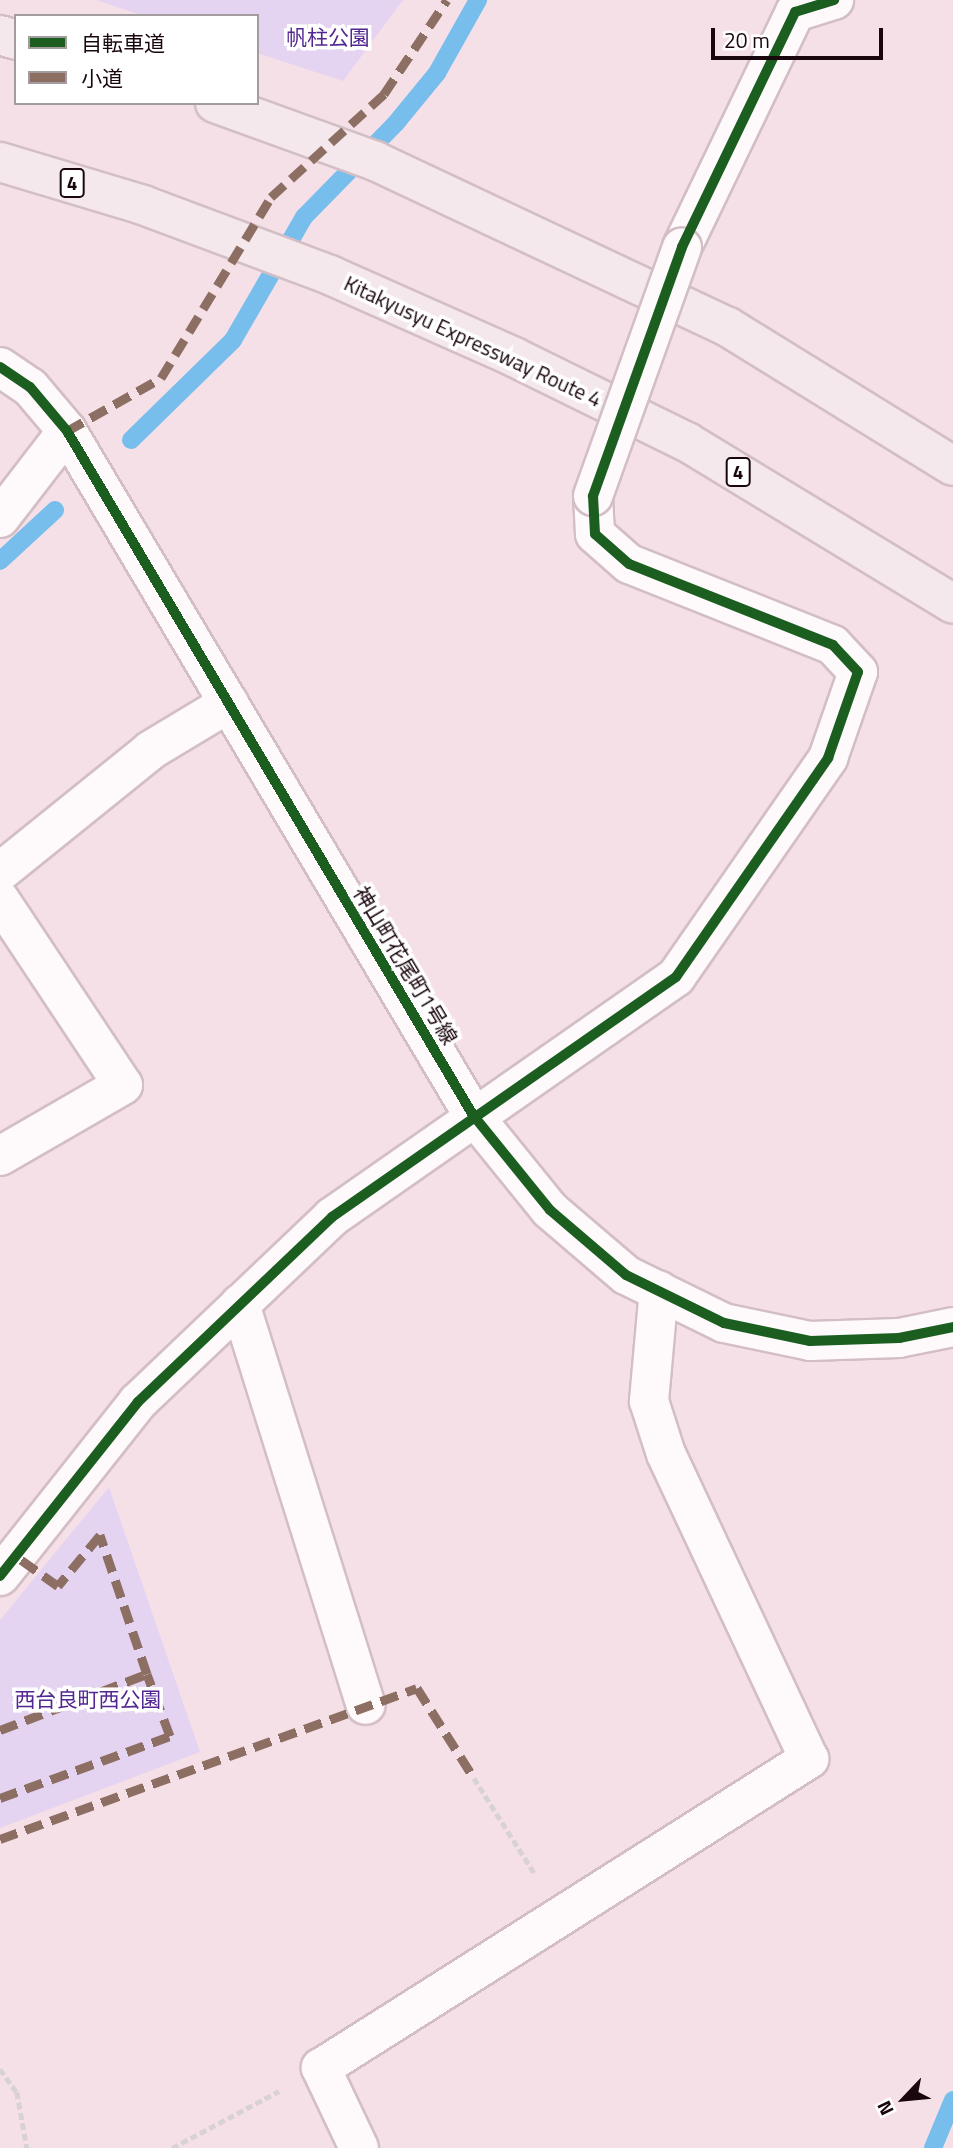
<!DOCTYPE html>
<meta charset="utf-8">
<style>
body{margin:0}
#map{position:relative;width:953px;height:2148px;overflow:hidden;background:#f6e0e8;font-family:"Titillium Web","Noto Sans JP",sans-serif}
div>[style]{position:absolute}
.green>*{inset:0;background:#e4d3f1}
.stream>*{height:18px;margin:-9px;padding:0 9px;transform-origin:9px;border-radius:9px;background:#77beec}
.path>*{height:4.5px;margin-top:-2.25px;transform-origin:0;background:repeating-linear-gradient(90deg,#d9d2d4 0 7px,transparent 0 10.5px)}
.roads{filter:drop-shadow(2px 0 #d3bec5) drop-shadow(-2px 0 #d3bec5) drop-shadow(0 2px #d3bec5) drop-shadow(0 -2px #d3bec5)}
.minor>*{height:38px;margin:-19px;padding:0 19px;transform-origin:19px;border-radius:19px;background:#fefafc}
.tertiary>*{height:38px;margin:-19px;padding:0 19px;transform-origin:19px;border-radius:19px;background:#fefafc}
.motorway>*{height:38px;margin:-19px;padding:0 19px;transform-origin:19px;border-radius:19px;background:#f5e8ec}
.bridges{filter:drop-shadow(2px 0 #d3bec5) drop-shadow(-2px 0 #d3bec5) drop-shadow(0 2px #d3bec5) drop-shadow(0 -2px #d3bec5)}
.minor-bridge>*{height:38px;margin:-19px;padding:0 19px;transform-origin:19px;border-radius:19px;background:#fefafc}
.quiet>*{height:9px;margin-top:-4.5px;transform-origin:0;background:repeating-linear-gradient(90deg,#8d6e63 0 18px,transparent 0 27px)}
.cycleway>*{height:10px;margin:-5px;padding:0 5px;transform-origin:5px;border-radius:5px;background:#1b5e20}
span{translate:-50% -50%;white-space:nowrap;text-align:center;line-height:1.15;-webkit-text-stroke:7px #fff;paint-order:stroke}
.shield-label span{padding:2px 5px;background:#fff;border:2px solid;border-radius:5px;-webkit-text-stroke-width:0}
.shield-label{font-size:19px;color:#1a070e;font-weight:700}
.park-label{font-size:21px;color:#532791}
.street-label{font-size:21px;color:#1a070e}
.legend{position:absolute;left:14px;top:14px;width:245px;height:91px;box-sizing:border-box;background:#fff;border:2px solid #a39c9f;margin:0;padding:9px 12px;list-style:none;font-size:21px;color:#1a070e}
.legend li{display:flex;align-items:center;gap:14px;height:35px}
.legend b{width:35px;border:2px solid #a39c9f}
.north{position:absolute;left:869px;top:2064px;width:70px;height:70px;-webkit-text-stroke:5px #fff;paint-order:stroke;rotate:244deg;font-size:19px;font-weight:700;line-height:28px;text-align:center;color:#1a070e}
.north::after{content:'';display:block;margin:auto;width:24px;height:32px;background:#1a070e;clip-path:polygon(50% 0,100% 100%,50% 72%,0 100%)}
.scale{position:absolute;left:711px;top:28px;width:172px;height:32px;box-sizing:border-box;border:4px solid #1a070e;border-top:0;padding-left:9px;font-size:21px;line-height:24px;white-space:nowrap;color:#1a070e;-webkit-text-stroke:5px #fff;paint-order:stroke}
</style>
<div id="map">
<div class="green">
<div style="clip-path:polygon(96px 0,403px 0,343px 81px,257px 53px,257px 16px,144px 16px)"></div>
<div style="clip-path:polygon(109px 1487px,200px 1752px,0 1828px,0 1620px)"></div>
</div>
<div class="stream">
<div style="left:131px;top:440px;width:143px;rotate:-44.4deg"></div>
<div style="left:233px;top:340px;width:142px;rotate:-60deg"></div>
<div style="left:304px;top:217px;width:132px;rotate:-45.6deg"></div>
<div style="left:396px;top:123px;width:65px;rotate:-50.6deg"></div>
<div style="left:437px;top:73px;width:84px;rotate:-60.7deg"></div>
<div style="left:0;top:561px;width:75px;rotate:-42.8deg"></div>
<div style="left:933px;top:2148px;width:52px;rotate:-67.4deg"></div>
</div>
<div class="path">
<div style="left:474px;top:1778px;width:114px;rotate:57.6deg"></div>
<div style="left:0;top:2069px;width:29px;rotate:54deg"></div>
<div style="left:17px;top:2092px;width:57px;rotate:79.9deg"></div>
<div style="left:172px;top:2148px;width:121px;rotate:-28deg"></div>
</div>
<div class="roads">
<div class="minor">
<div style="left:682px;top:247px;width:261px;rotate:-64.3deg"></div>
<div style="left:795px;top:12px;width:41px;rotate:-17.1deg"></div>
<div style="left:0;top:518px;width:110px;rotate:-52.4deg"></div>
<div style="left:0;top:872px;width:194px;rotate:-38.9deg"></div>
<div style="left:151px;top:750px;width:91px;rotate:-31.1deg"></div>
<div style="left:0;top:900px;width:222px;rotate:56.4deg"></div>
<div style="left:123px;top:1085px;width:142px;rotate:150deg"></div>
<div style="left:240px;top:1304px;width:420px;rotate:72.6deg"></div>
<div style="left:0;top:1576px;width:222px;rotate:-51.6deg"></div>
<div style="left:138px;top:1402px;width:268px;rotate:-43.6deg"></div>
<div style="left:332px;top:1217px;width:419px;rotate:-34.9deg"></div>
<div style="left:676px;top:977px;width:267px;rotate:-55.2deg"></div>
<div style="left:828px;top:758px;width:91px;rotate:-70.8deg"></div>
<div style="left:858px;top:672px;width:37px;rotate:-133deg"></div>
<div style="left:833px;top:645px;width:219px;rotate:-158.3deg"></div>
<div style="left:629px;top:564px;width:45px;rotate:-138.6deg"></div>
<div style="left:595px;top:534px;width:38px;rotate:-93deg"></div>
<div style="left:359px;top:2148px;width:89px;rotate:-115.4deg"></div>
<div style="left:321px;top:2068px;width:578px;rotate:-32.34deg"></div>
<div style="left:809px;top:1759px;width:337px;rotate:-115.1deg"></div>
<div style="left:666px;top:1454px;width:56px;rotate:-107.8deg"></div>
<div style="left:649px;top:1401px;width:111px;rotate:-84.9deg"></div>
</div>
<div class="tertiary">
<div style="left:0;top:367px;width:36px;rotate:34deg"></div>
<div style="left:30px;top:387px;width:57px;rotate:49.9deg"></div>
<div style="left:67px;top:431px;width:795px;rotate:59.31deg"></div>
<div style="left:473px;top:1115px;width:122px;rotate:51deg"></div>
<div style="left:550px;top:1210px;width:100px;rotate:40.5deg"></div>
<div style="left:626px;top:1275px;width:109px;rotate:26.1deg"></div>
<div style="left:724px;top:1323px;width:88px;rotate:11.8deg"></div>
<div style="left:810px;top:1341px;width:89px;rotate:-1.9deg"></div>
<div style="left:899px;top:1338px;width:55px;rotate:-11.5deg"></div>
</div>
<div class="motorway">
<div style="left:0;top:35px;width:17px;rotate:17deg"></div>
<div style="left:215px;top:103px;width:170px;rotate:19.9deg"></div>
<div style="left:375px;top:161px;width:390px;rotate:25.2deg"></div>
<div style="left:728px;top:327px;width:264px;rotate:31.7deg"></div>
<div style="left:0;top:162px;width:149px;rotate:16.7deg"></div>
<div style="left:143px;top:205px;width:200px;rotate:20.5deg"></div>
<div style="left:330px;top:275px;width:201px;rotate:24deg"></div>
<div style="left:514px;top:357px;width:193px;rotate:26.2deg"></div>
<div style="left:687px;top:442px;width:311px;rotate:31.3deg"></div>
</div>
</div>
<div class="bridges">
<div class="minor-bridge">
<div style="left:593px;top:496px;width:264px;rotate:-70.3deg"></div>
</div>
</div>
<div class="quiet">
<div style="left:67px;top:431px;width:108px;rotate:-29.4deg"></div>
<div style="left:161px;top:378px;width:212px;rotate:-58.7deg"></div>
<div style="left:271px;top:197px;width:153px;rotate:-42.3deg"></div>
<div style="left:384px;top:94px;width:113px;rotate:-56.2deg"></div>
<div style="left:0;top:1730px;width:157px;rotate:-20.9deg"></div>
<div style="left:147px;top:1674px;width:147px;rotate:-108.7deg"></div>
<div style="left:100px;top:1535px;width:66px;rotate:129.5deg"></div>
<div style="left:58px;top:1586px;width:52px;rotate:-144.5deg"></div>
<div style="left:0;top:1798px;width:181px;rotate:-20deg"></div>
<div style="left:170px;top:1736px;width:66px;rotate:-110.4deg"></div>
<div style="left:0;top:1839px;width:443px;rotate:-19.9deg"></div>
<div style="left:417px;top:1688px;width:107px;rotate:57.7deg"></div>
</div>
<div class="cycleway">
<div style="left:0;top:367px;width:36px;rotate:34deg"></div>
<div style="left:30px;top:387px;width:57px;rotate:49.9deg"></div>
<div style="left:67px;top:431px;width:795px;rotate:59.31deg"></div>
<div style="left:473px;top:1115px;width:122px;rotate:51deg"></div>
<div style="left:550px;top:1210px;width:100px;rotate:40.5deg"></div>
<div style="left:626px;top:1275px;width:109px;rotate:26.1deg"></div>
<div style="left:724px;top:1323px;width:88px;rotate:11.8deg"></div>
<div style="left:810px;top:1341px;width:89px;rotate:-1.9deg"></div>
<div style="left:899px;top:1338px;width:55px;rotate:-11.5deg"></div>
<div style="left:0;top:1576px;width:222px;rotate:-51.6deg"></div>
<div style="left:138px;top:1402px;width:268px;rotate:-43.6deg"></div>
<div style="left:332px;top:1217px;width:419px;rotate:-34.9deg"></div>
<div style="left:676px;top:977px;width:267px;rotate:-55.2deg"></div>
<div style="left:828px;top:758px;width:91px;rotate:-70.8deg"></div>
<div style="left:858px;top:672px;width:37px;rotate:-133deg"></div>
<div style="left:833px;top:645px;width:219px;rotate:-158.3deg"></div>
<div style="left:629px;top:564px;width:45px;rotate:-138.6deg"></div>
<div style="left:595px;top:534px;width:38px;rotate:-93deg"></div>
<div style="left:593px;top:496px;width:264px;rotate:-70.3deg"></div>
<div style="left:682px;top:247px;width:261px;rotate:-64.3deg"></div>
<div style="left:795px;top:12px;width:41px;rotate:-17.1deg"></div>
</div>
<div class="shield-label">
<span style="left:72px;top:183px">4</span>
<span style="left:738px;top:472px">4</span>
</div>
<div class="park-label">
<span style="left:328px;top:37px">帆柱公園</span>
<span style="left:88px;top:1699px">西台良町西公園</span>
</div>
<div class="street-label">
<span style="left:473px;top:341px;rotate:25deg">Kitakyusyu Expressway Route 4</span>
<span style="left:406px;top:965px;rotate:59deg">神山町花尾町1号線</span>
</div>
<ul class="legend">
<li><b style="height:9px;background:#1b5e20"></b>自転車道</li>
<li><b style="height:9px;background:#8d6e63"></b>小道</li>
</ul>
<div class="north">N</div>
<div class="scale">20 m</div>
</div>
